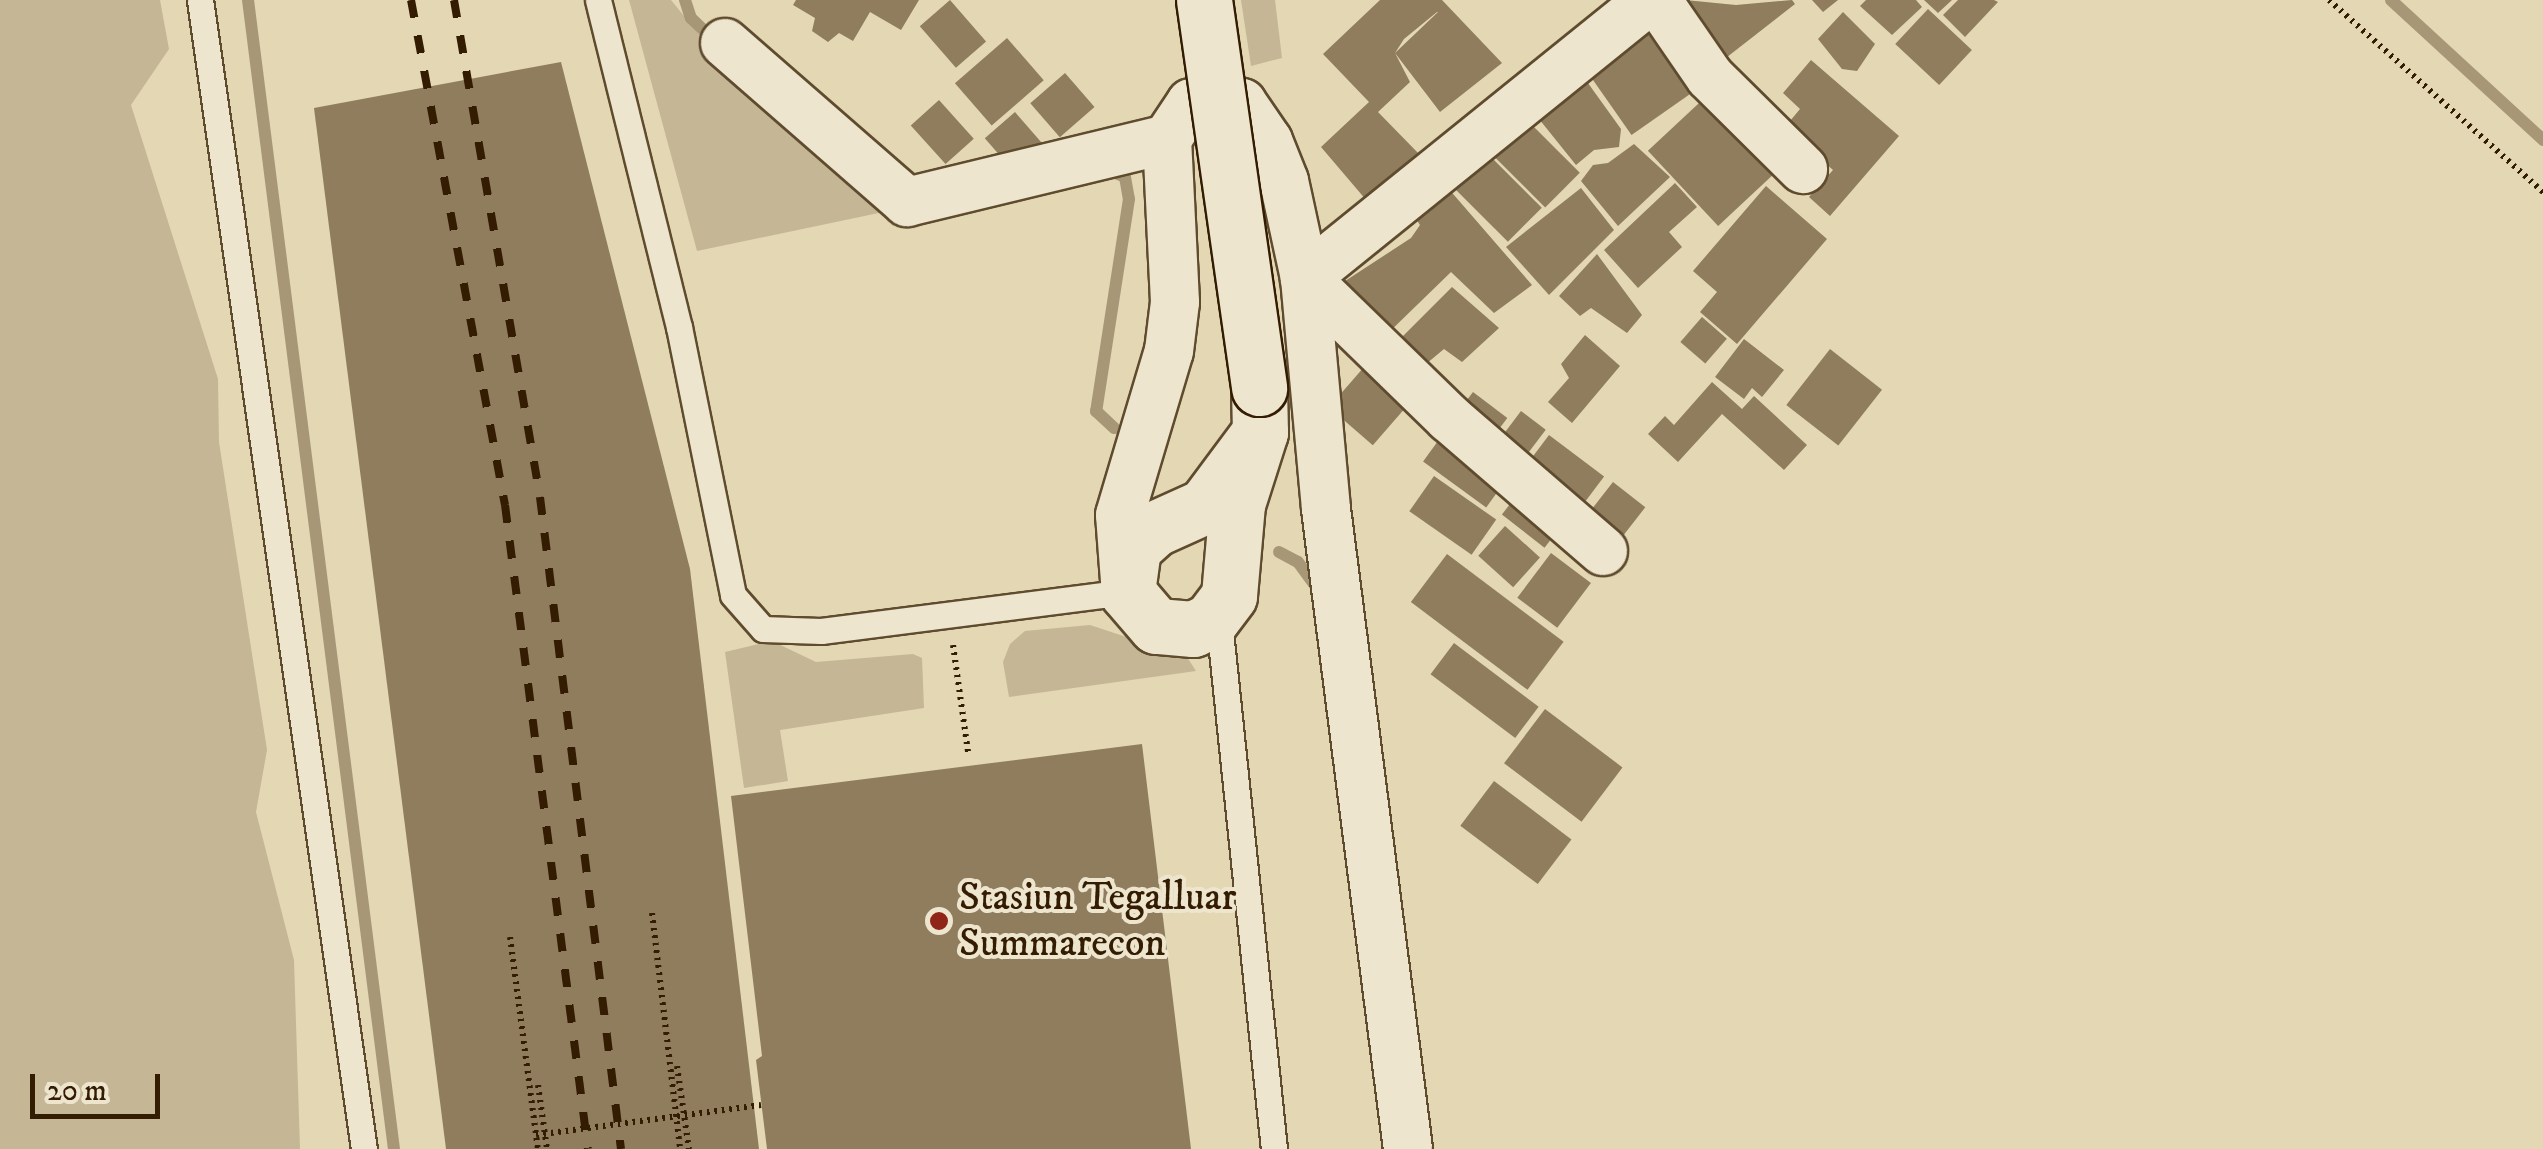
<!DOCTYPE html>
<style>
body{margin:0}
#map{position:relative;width:2543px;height:1149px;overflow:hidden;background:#e3d7b4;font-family:"IM FELL DW Pica",serif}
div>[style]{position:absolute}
.green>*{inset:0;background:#c5b796}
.stream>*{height:12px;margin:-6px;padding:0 6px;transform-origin:6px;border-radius:6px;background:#a79777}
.building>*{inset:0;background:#8f7d5e;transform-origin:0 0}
.path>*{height:6px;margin-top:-3px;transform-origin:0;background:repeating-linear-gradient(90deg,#331c01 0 2.5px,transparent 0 7.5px)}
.roads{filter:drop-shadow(2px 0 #5f4b2e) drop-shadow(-2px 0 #5f4b2e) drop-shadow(0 2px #5f4b2e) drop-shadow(0 -2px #5f4b2e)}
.lane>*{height:25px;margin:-12.5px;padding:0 12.5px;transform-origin:12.5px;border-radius:12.5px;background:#ede5ce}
.street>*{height:48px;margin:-24px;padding:0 24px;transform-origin:24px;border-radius:24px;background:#ede5ce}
.secondary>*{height:55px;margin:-27.5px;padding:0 27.5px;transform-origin:27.5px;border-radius:27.5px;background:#ede5ce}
.rail>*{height:8px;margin-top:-4px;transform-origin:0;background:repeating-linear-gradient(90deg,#331c01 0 18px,transparent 0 36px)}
.path-bridge>*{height:6px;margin-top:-3px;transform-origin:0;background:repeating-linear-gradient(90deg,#331c01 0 2.5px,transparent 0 7.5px)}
.bridges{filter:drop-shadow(2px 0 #331c01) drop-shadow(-2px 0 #331c01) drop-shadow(0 2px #331c01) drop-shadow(0 -2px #331c01)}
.secondary-bridge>*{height:55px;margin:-27.5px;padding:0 27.5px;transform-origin:27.5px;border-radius:27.5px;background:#ede5ce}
.dots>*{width:28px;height:28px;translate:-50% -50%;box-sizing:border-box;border:5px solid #ede5ce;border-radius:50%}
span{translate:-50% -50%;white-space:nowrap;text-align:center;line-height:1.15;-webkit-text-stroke:8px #ede5ce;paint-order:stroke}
.poi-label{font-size:40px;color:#331c01}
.left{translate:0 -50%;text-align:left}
.scale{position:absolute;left:30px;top:1074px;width:130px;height:45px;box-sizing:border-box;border:5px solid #331c01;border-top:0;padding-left:12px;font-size:30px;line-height:35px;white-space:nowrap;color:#331c01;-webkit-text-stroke:8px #ede5ce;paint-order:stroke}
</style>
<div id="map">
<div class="green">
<div style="clip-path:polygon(0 0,160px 0,169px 49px,131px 105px,218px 379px,219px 442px,267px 750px,256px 812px,294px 960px,300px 1149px,0 1149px)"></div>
<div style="clip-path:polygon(629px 0,671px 0,711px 49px,893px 210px,697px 251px)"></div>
<div style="clip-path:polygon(1241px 0,1275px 0,1282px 58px,1251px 66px)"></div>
<div style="clip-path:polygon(1090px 625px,1187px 657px,1196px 671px,1009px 697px,1003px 662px,1010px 644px,1025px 631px)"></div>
<div style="clip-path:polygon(772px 641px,816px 662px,913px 654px,922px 658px,924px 708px,780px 730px,788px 781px,744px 788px,725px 652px)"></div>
</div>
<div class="stream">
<div style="left:248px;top:0;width:1158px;rotate:82.76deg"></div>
<div style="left:685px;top:0;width:19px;rotate:72deg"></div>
<div style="left:691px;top:18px;width:33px;rotate:44deg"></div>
<div style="left:2391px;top:0;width:207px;rotate:42.6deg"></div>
<div style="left:1108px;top:170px;width:18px;rotate:22deg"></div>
<div style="left:1125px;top:177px;width:22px;rotate:80deg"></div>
<div style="left:1129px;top:199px;width:215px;rotate:98.8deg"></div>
<div style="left:1096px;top:411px;width:25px;rotate:43deg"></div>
<div style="left:1279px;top:552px;width:21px;rotate:28deg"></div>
<div style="left:1298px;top:562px;width:31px;rotate:54deg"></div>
</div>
<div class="building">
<div style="clip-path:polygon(796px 0,919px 0,901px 30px,870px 12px,853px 41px,839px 33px,828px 42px,812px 31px,815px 18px,793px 5px)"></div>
<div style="left:950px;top:0;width:55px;height:40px;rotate:49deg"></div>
<div style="clip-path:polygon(evenodd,1380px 0,1442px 0,1502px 63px,1440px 112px,1395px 53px,1410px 82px,1378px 112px,1419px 154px,1367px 201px,1321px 147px,1369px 102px,1323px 54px,1380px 0,1437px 12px,1438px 12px,1395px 53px,1404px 39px,1437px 12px)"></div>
<div style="clip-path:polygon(1685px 0,1736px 5px,1792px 0,1795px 4px,1713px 68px)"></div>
<div style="clip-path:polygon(1812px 0,1838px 0,1823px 12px)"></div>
<div style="clip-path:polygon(1866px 0,1916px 0,1922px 7px,1892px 35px,1860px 6px)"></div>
<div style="clip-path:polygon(1924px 0,1952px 0,1938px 13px)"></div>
<div style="clip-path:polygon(1958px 0,1994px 0,1998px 2px,1965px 37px,1943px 15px)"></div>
<div style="left:1928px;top:9px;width:60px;height:48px;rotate:43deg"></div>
<div style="left:1657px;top:11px;width:87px;height:92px;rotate:55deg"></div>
<div style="clip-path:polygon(1843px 12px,1875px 44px,1857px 71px,1842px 69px,1818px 39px)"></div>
<div style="left:1007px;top:38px;width:56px;height:69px;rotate:49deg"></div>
<div style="clip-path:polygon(1811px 60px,1899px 136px,1830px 216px,1809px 197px,1833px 170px,1785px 127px,1800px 109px,1783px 93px)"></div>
<div style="clip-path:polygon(561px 62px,690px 569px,759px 1149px,446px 1149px,314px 108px)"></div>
<div style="clip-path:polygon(1580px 72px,1621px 129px,1619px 147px,1594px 150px,1576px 165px,1531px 109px)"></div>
<div style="left:1065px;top:73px;width:45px;height:46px;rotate:49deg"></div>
<div style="left:1713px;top:90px;width:103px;height:89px;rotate:47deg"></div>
<div style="left:939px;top:100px;width:52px;height:38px;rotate:48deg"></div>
<div style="left:1015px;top:112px;width:49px;height:40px;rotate:49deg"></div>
<div style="left:1519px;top:112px;width:86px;height:49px;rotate:45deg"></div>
<div style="clip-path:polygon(1634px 144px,1670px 177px,1618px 226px,1581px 181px,1593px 165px,1608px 163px)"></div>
<div style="left:1481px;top:147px;width:86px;height:48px;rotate:45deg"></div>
<div style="clip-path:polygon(1441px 180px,1532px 285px,1494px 313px,1451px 272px,1382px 339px,1339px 285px,1411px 238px,1420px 225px,1411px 211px)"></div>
<div style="clip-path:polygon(1675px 183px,1697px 207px,1669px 232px,1682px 247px,1638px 288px,1604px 250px)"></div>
<div style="clip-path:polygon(1766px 186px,1827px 239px,1737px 344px,1700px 312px,1717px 292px,1693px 271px)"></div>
<div style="clip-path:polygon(1581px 188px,1614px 230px,1549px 295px,1506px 247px)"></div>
<div style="clip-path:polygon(1597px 254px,1642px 315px,1627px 333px,1591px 308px,1580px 316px,1559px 296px)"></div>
<div style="clip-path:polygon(1452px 287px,1499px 328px,1462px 362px,1444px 349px,1426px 364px,1399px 340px)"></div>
<div style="left:1702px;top:317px;width:33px;height:33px;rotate:41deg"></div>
<div style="clip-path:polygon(1585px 335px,1620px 366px,1572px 423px,1548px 402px,1569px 378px,1561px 364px)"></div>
<div style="clip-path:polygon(1744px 339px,1784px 370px,1762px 397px,1752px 388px,1744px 399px,1715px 377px)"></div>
<div style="left:1830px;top:349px;width:66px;height:71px;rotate:38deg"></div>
<div style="left:1371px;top:359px;width:58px;height:64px;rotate:41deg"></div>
<div style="clip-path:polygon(1712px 382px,1742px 409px,1754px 396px,1807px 445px,1784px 470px,1722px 414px,1678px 462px,1648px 434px,1665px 416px,1674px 425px)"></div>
<div style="left:1473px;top:392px;width:43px;height:34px;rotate:37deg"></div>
<div style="left:1521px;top:411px;width:31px;height:50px;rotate:37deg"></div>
<div style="left:1446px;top:430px;width:78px;height:39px;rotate:36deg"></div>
<div style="left:1549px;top:435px;width:69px;height:49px;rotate:37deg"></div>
<div style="left:1434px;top:476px;width:76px;height:43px;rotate:35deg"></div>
<div style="left:1613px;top:482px;width:41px;height:52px;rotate:38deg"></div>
<div style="left:1521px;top:490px;width:54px;height:31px;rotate:38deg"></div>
<div style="left:1505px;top:526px;width:47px;height:40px;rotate:42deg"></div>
<div style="left:1551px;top:553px;width:50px;height:56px;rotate:37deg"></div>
<div style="left:1447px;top:554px;width:146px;height:60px;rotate:37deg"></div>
<div style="left:1454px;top:643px;width:106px;height:39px;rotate:37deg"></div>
<div style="left:1545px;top:709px;width:97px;height:68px;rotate:37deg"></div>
<div style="clip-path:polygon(1142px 744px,1191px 1149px,767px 1149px,756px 1060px,762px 1056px,731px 796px)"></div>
<div style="left:1494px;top:781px;width:97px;height:56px;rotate:37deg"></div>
</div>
<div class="path">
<div style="left:2329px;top:0;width:288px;rotate:41.9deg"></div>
<div style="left:953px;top:645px;width:108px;rotate:82deg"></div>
<div style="left:652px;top:913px;width:238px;rotate:83.2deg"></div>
<div style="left:510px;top:937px;width:214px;rotate:82.5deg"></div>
<div style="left:677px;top:1066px;width:84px;rotate:81.8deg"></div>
<div style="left:538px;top:1085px;width:65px;rotate:82deg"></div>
</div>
<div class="roads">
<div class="lane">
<div style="left:200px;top:0;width:1161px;rotate:81.88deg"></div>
<div style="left:598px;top:0;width:337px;rotate:76.1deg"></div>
<div style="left:679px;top:327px;width:273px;rotate:78.6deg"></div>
<div style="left:733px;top:595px;width:45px;rotate:48.6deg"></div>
<div style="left:763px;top:629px;width:58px;rotate:2deg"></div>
<div style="left:821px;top:631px;width:308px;rotate:-7.3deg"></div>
<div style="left:1218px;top:612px;width:540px;rotate:84.05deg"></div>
</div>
<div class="street">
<div style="left:1657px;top:0;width:93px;rotate:55.5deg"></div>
<div style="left:1710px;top:77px;width:131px;rotate:44.7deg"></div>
<div style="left:725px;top:43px;width:242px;rotate:41.1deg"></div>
<div style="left:907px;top:202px;width:268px;rotate:-13.6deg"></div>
<div style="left:1603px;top:551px;width:203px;rotate:-139.2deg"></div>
<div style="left:1449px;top:418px;width:201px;rotate:-135.8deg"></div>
<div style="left:1305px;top:278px;width:442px;rotate:-38.9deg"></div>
<div style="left:1125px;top:581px;width:66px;rotate:-94.3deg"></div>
<div style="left:1120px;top:515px;width:171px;rotate:-73.4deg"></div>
<div style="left:1169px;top:351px;width:49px;rotate:-83deg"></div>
<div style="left:1175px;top:302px;width:163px;rotate:-92.8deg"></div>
<div style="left:1167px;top:139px;width:43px;rotate:-56.3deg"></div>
<div style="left:1191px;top:103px;width:31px;rotate:-11deg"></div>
<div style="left:1221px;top:97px;width:22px;rotate:16deg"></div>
<div style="left:1242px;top:103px;width:46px;rotate:55.6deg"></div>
<div style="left:1268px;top:141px;width:43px;rotate:68.2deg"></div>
<div style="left:1284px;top:181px;width:99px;rotate:77.8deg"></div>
<div style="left:1305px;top:278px;width:232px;rotate:84.8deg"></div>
<div style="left:1326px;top:509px;width:645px;rotate:82.7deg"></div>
</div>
<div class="secondary">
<div style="left:1259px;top:388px;width:44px;rotate:88.7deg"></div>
<div style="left:1260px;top:432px;width:76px;rotate:107.7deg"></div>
<div style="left:1237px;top:504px;width:92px;rotate:95deg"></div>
<div style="left:1229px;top:596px;width:31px;rotate:127deg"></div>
<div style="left:1210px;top:621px;width:19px;rotate:155deg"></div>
<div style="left:1193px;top:629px;width:37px;rotate:-175deg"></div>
<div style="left:1156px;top:626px;width:45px;rotate:-130.5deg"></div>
<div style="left:1127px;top:592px;width:44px;rotate:-82.2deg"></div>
<div style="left:1133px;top:548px;width:28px;rotate:-42deg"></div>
<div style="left:1154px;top:529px;width:56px;rotate:-24.3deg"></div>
<div style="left:1205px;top:506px;width:92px;rotate:-53.4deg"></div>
</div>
</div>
<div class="rail">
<div style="left:411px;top:0;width:514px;rotate:79.46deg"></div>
<div style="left:505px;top:505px;width:649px;rotate:82.66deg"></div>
<div style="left:454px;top:0;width:504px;rotate:80.18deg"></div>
<div style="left:540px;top:497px;width:657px;rotate:82.92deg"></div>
</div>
<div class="path-bridge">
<div style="left:536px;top:1135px;width:227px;rotate:-7.6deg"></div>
</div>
<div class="bridges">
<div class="secondary-bridge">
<div style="left:1204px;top:0;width:392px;rotate:81.9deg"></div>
</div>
</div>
<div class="dots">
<div style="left:939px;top:921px;background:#8f2418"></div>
</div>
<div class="poi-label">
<span class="left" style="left:959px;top:921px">Stasiun Tegalluar<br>Summarecon</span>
</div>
<div class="scale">20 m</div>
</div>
